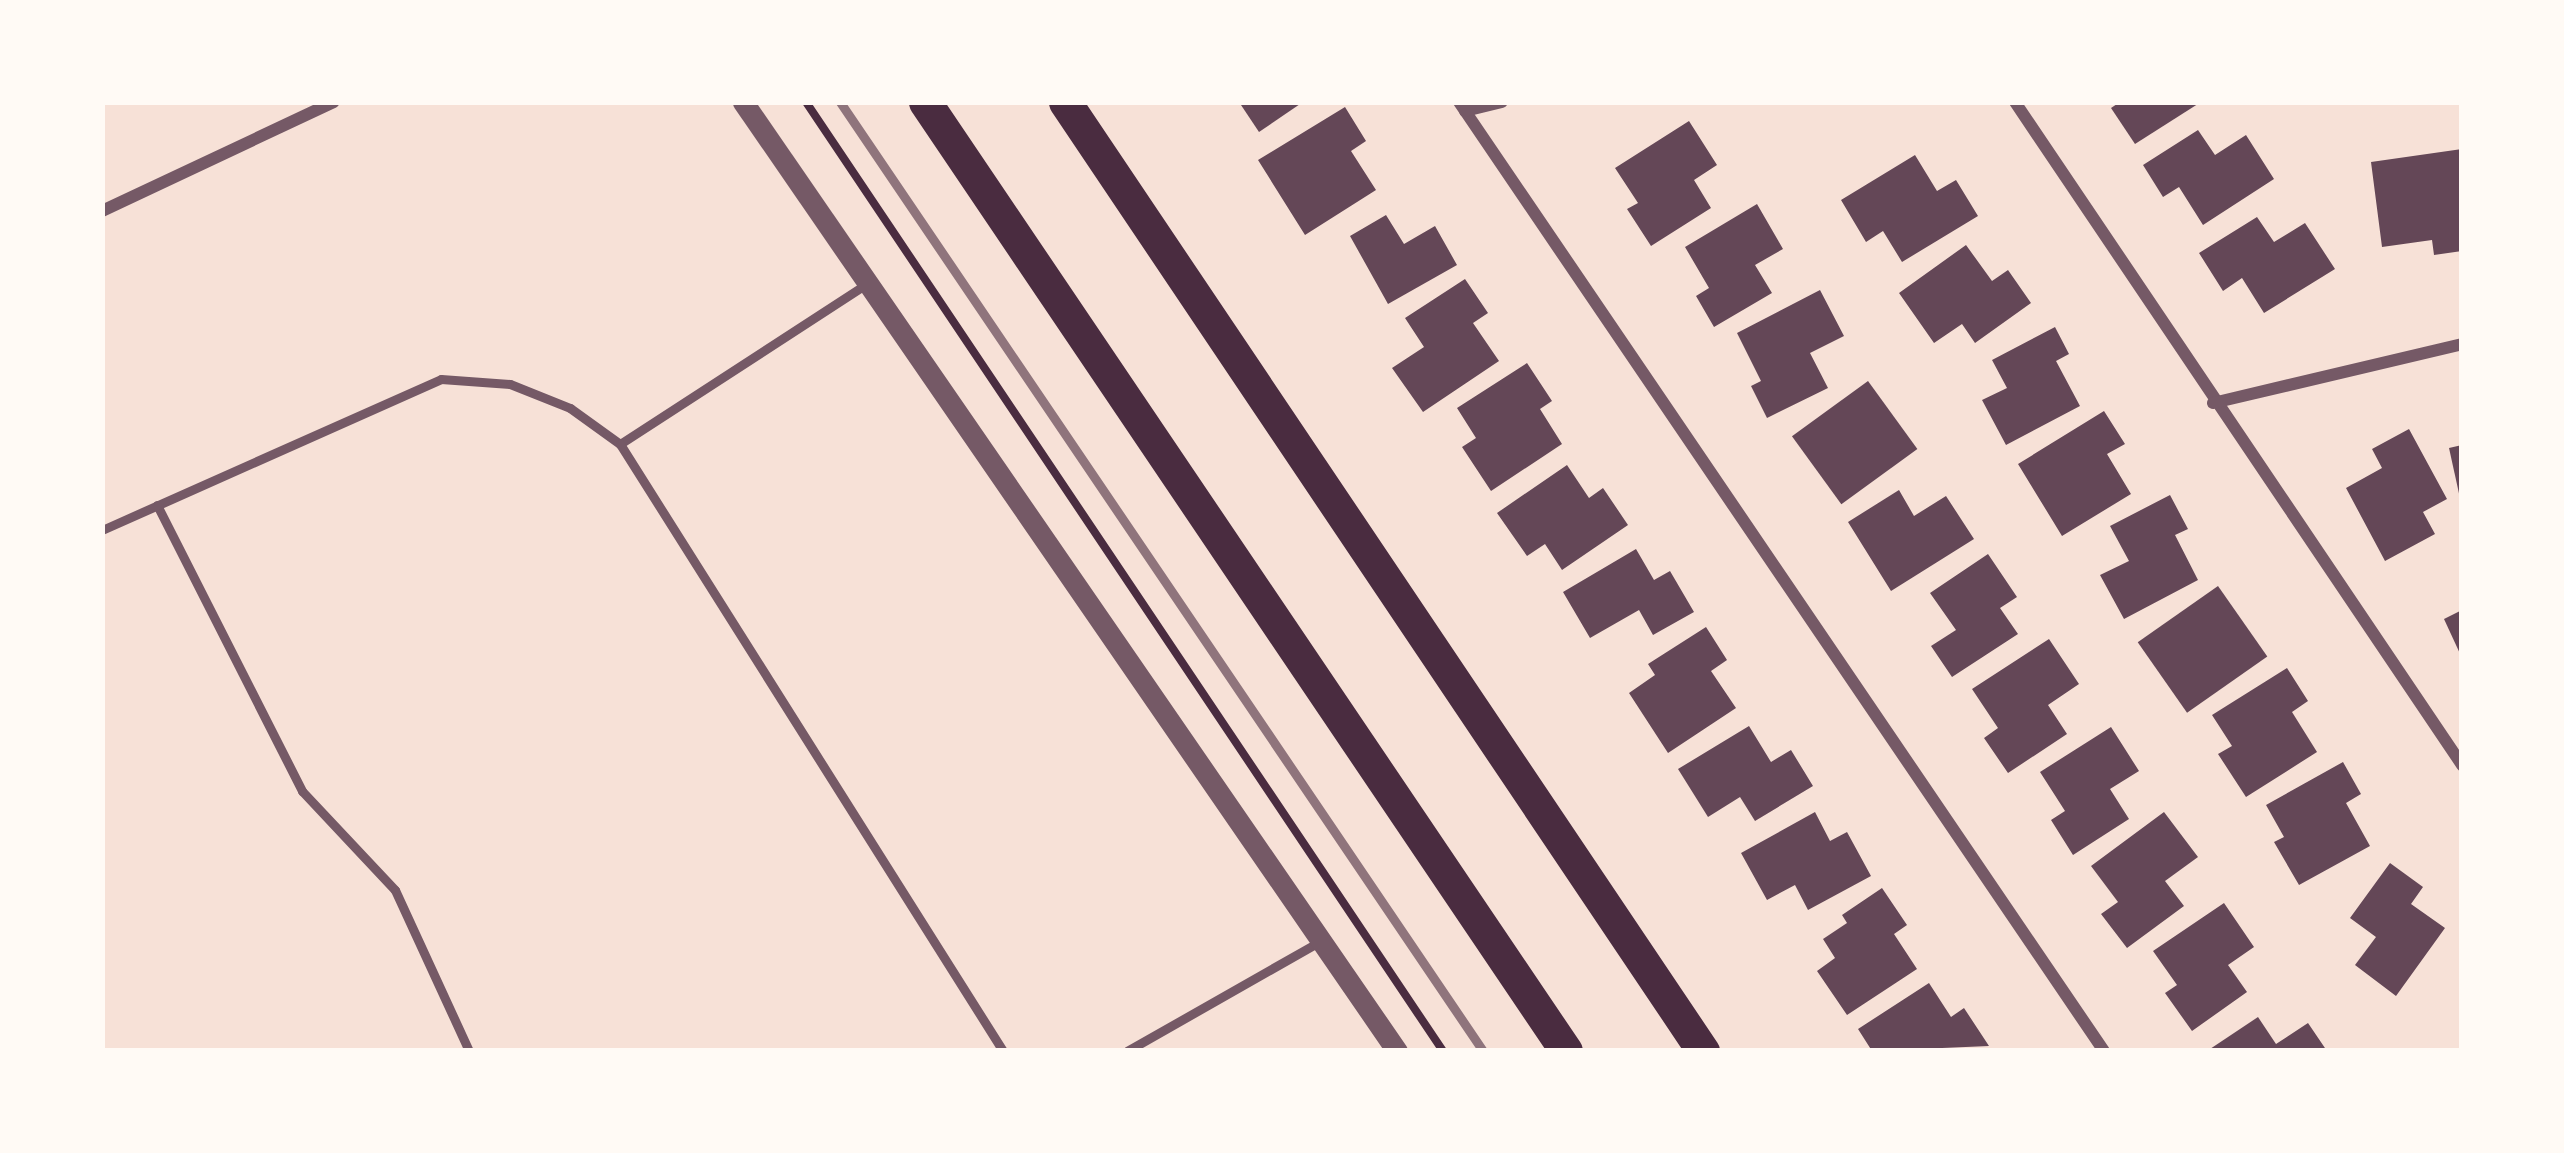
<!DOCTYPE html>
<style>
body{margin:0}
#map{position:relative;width:2564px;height:1153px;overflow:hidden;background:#f7e1d7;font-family:Lato,sans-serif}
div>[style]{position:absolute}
.building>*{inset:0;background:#644757;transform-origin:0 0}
.path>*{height:8px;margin:-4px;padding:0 4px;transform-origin:4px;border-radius:4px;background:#4a2c40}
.service>*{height:9px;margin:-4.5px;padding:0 4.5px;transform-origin:4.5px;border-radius:4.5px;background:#755966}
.minor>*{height:12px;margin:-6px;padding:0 6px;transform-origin:6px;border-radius:6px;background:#755966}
.tertiary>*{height:21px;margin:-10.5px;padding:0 10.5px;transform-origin:10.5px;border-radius:10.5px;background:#755966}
.motorway>*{height:33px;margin:-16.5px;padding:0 16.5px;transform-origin:16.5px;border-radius:16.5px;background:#4a2c40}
.rail>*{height:9px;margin:-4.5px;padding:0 4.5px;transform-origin:4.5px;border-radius:4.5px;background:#8f747c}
span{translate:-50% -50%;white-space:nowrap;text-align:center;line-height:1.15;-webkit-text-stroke:12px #fffaf5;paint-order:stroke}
.frame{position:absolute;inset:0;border:105px solid #fffaf5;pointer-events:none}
</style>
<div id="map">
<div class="building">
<div style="clip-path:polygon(1239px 102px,1303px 102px,1259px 132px)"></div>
<div style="clip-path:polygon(2120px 102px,2201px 102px,2135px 144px,2111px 108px)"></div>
<div style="clip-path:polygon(1345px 107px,1366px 141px,1351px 151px,1376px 190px,1305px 235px,1258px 160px)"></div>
<div style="clip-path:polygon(1689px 121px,1717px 165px,1694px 180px,1711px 208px,1651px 246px,1627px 209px,1638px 203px,1615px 168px)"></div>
<div style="clip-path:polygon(2198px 130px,2215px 155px,2246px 135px,2274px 179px,2203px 225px,2179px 187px,2163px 197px,2143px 165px)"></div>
<div style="clip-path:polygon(2462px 149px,2462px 251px,2434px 255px,2432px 240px,2382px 247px,2371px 162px)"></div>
<div style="clip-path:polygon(1915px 155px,1937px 191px,1956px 180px,1978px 216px,1902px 262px,1883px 231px,1866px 242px,1841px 200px)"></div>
<div style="clip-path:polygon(1757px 204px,1783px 249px,1755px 265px,1772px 293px,1714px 327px,1696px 296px,1709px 288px,1685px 247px)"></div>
<div style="clip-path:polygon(1386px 215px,1404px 244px,1435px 226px,1457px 265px,1388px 304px,1350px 236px)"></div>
<div style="clip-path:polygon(2257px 217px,2274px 242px,2305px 223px,2335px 269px,2264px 313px,2242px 278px,2223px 291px,2199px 253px)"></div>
<div style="clip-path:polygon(1966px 245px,1992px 281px,2008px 270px,2031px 303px,1975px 343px,1962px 324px,1934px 343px,1899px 293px)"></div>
<div style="clip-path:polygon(1465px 279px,1488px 313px,1473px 323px,1499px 361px,1423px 412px,1392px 368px,1424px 347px,1405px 318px)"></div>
<div style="clip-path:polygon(1820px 290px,1844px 336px,1810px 353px,1828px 388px,1767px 418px,1751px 386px,1761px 381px,1737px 333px)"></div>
<div style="clip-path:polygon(2055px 327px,2069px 354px,2056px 361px,2080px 406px,2006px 445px,1982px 400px,2007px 388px,1992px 360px)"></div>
<div style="clip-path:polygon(1527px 363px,1552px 401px,1540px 409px,1562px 444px,1491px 491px,1462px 447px,1476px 438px,1457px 408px)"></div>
<div style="left:1868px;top:381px;width:84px;height:94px;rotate:54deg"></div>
<div style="clip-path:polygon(2104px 411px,2125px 444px,2107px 454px,2131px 494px,2062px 536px,2018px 464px)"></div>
<div style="clip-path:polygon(2409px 429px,2447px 499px,2423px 512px,2435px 534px,2385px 561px,2346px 488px,2382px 468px,2372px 449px)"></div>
<div style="clip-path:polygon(2462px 445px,2462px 498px,2460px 498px,2449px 448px)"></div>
<div style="clip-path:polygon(1567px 465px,1589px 498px,1603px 488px,1628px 525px,1562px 570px,1545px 544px,1527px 556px,1497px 513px)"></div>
<div style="clip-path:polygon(1899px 490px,1914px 516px,1946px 496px,1974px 539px,1891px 591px,1848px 522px)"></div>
<div style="clip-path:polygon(2170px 495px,2188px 529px,2175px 535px,2198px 580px,2124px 619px,2100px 575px,2129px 561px,2110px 526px)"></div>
<div style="clip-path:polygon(1636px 549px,1654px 580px,1670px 571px,1694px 612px,1653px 635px,1639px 610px,1590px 638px,1563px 592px)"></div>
<div style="clip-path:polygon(1988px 554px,2017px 597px,2000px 608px,2018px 634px,1952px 677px,1931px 646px,1956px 630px,1930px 593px)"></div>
<div style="left:2218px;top:586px;width:86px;height:98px;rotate:55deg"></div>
<div style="clip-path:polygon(2462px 610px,2462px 658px,2444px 619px)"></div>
<div style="clip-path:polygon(1706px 627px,1727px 660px,1711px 671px,1736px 708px,1668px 753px,1629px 693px,1655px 675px,1648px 664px)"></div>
<div style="clip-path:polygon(2049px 639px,2079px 684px,2048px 705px,2067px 734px,2008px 773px,1984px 738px,1998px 728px,1972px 689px)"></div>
<div style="clip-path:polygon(2287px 668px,2308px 701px,2292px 712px,2317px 752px,2246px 797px,2218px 754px,2232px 746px,2212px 715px)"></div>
<div style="clip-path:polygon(1749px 726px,1771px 762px,1791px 750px,1813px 786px,1755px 821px,1740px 797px,1708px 817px,1678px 769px)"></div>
<div style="clip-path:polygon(2111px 727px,2139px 771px,2110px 789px,2129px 819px,2073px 855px,2051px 820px,2065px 811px,2040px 772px)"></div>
<div style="clip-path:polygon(2343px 762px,2361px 794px,2346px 803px,2370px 846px,2299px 885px,2274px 842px,2284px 837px,2266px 805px)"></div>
<div style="clip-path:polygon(1815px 812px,1830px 841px,1847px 832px,1871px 876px,1808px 910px,1795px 885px,1767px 900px,1741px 853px)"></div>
<div style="clip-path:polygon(2164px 812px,2198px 857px,2165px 881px,2184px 906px,2127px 948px,2101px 914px,2118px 902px,2091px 866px)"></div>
<div style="clip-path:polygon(2390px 863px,2423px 887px,2411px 904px,2445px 928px,2396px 996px,2355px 965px,2376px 937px,2350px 918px)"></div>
<div style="clip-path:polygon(1882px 888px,1907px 925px,1894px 934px,1917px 969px,1847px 1015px,1817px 971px,1835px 958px,1823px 939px,1847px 923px,1842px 915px)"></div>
<div style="clip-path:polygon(2224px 903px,2254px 947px,2228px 965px,2247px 992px,2192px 1031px,2165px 993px,2177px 985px,2153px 951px)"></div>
<div style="clip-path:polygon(1929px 983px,1951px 1017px,1964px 1008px,1989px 1046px,1872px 1051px,1858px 1029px)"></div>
<div style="clip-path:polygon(2258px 1017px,2276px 1044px,2308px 1023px,2327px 1051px,2207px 1051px)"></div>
</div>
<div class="path">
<div style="left:806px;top:102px;width:1143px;rotate:56.13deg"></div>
</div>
<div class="service">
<div style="left:620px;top:444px;width:296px;rotate:-33deg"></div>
<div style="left:157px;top:505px;width:321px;rotate:63.1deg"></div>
<div style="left:302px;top:791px;width:136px;rotate:46.8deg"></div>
<div style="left:395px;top:890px;width:177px;rotate:65.3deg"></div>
<div style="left:102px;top:530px;width:371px;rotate:-24deg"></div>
<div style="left:441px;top:379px;width:69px;rotate:4.1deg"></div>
<div style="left:510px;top:384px;width:65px;rotate:21.8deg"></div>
<div style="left:570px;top:408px;width:62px;rotate:35.8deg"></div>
<div style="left:620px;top:444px;width:718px;rotate:57.75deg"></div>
<div style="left:1127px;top:1051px;width:223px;rotate:-29.6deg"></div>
</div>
<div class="minor">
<div style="left:1459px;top:102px;width:1147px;rotate:55.8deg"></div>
<div style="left:2015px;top:102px;width:800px;rotate:56.01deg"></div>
<div style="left:1465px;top:111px;width:38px;rotate:-14deg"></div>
<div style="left:102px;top:211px;width:256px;rotate:-25.2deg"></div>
<div style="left:2213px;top:403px;width:256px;rotate:-13.3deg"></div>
</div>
<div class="tertiary">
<div style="left:743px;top:102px;width:1153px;rotate:55.43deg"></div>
</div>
<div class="motorway">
<div style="left:925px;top:102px;width:1145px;rotate:55.96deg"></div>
<div style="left:1065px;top:102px;width:1144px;rotate:56.09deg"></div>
</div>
<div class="rail">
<div style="left:840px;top:102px;width:1146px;rotate:55.88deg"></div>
</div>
<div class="frame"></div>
</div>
